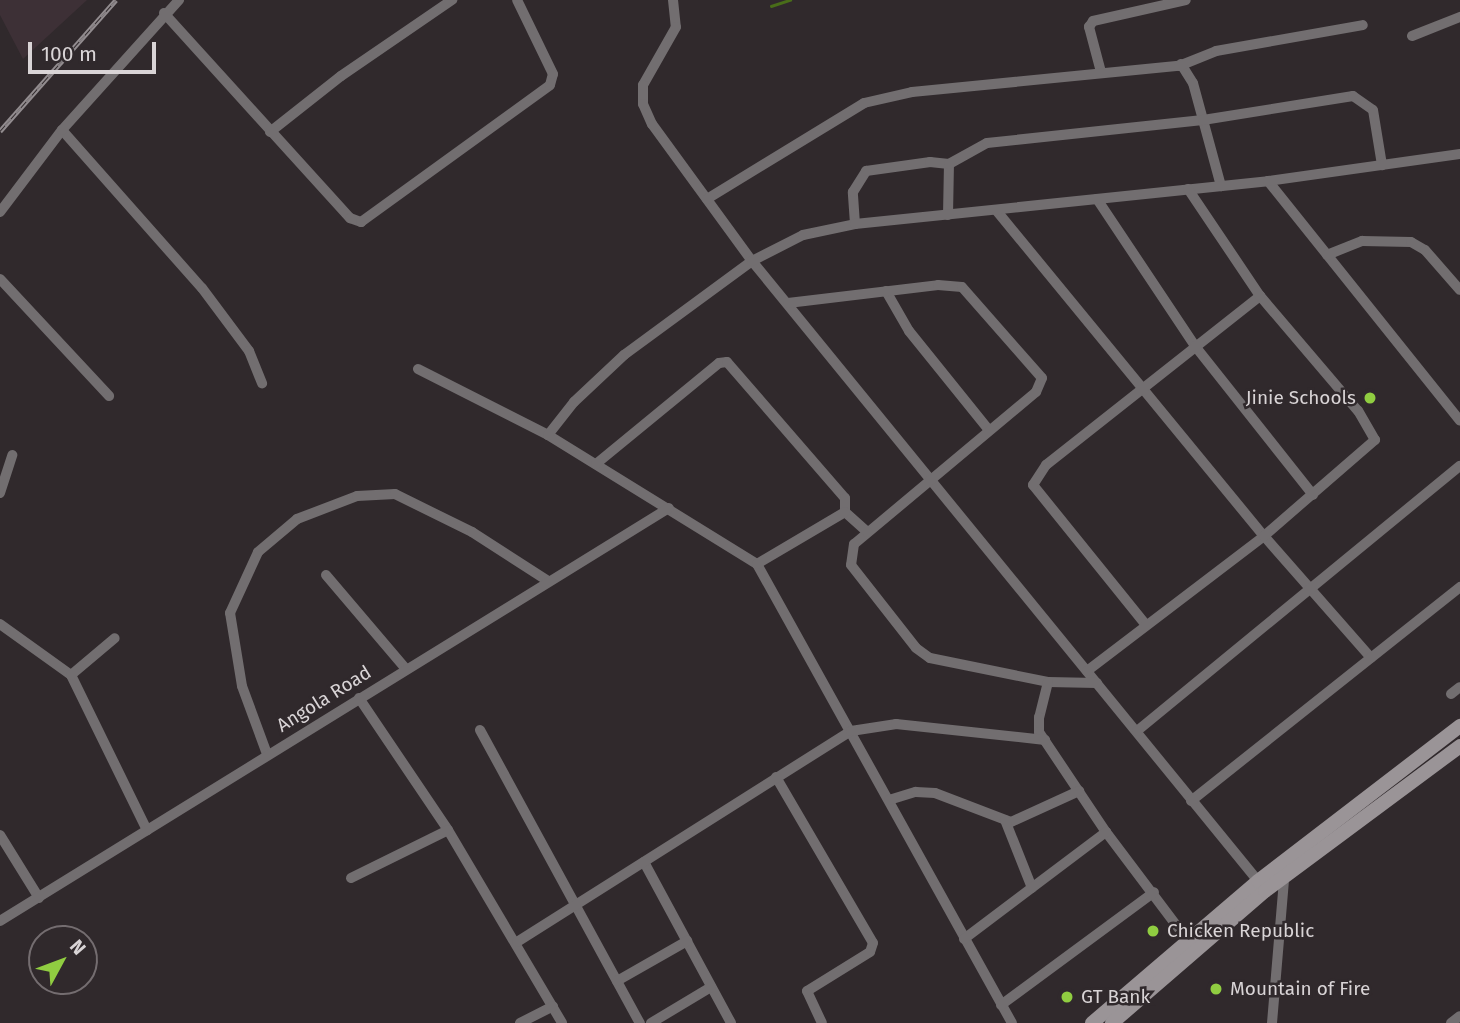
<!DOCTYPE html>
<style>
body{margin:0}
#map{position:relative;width:1460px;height:1023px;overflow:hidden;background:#30292c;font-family:"Fira Sans",sans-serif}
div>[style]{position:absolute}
.built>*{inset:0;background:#3d3036}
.stream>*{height:2.5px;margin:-1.25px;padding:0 1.25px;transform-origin:1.25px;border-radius:1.25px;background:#496d19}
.street>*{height:10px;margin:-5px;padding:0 5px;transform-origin:5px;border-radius:5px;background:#726e70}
.secondary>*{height:14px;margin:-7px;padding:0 7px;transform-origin:7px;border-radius:7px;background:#9a9497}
.rail>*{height:5px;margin-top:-2.5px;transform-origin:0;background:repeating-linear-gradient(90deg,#30292c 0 8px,#928c8f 0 16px);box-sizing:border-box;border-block:2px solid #928c8f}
.dots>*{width:19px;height:19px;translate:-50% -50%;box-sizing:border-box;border:4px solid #30292c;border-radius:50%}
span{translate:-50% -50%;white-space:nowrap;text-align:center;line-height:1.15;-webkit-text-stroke:5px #30292c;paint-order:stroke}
.poi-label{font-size:19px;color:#d9d4d6}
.right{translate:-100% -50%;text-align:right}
.left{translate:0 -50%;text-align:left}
.street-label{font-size:19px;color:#d9d4d6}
.north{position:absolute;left:28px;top:925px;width:70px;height:70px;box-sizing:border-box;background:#30292c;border:2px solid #746d70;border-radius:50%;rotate:49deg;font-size:19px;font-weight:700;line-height:28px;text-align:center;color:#d9d4d6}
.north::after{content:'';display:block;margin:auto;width:24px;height:32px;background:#90cd41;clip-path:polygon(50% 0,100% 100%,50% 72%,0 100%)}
.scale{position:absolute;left:28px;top:42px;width:128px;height:32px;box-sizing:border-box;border:4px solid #d9d4d6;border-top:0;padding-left:9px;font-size:21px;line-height:24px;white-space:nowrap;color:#d9d4d6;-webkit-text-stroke:5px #30292c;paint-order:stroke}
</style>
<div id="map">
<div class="built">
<div style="clip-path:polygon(0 0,87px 0,23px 59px,0 15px)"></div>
</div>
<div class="stream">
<div style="left:771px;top:6px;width:20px;rotate:-18deg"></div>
</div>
<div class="street">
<div style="left:673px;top:0;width:27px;rotate:84deg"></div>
<div style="left:676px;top:27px;width:67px;rotate:119.6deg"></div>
<div style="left:643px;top:85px;width:19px;rotate:90deg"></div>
<div style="left:643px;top:104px;width:22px;rotate:66deg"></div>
<div style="left:652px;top:124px;width:170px;rotate:53.9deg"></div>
<div style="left:752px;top:261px;width:800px;rotate:50.78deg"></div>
<div style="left:164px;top:13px;width:277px;rotate:47.8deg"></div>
<div style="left:350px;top:218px;width:12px;rotate:20deg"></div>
<div style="left:361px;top:222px;width:233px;rotate:-35.9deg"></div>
<div style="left:550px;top:85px;width:11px;rotate:-75deg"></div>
<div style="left:553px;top:74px;width:82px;rotate:-115.9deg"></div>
<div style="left:1412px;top:36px;width:52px;rotate:-21.6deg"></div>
<div style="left:1181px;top:64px;width:22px;rotate:58deg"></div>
<div style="left:1193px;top:83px;width:107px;rotate:74.8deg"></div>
<div style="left:1101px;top:72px;width:47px;rotate:-104.9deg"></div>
<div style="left:1089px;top:27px;width:7px;rotate:-56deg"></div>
<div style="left:1093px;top:21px;width:95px;rotate:-12.7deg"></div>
<div style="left:62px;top:130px;width:211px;rotate:48.5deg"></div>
<div style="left:202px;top:288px;width:79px;rotate:53.3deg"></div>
<div style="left:249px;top:351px;width:35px;rotate:68deg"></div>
<div style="left:270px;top:132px;width:90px;rotate:-38.3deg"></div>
<div style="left:341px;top:76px;width:135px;rotate:-34.4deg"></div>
<div style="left:1268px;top:181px;width:307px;rotate:51.3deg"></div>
<div style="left:707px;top:199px;width:184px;rotate:-31.4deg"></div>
<div style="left:864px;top:103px;width:49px;rotate:-12.9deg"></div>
<div style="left:912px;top:92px;width:268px;rotate:-5.6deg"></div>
<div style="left:1179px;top:66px;width:40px;rotate:-22deg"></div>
<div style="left:1216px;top:51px;width:149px;rotate:-10deg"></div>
<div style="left:1097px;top:199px;width:177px;rotate:56.3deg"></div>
<div style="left:1195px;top:346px;width:190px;rotate:51.6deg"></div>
<div style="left:996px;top:210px;width:422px;rotate:50.6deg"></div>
<div style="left:1264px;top:536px;width:162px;rotate:48.7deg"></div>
<div style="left:0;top:212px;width:103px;rotate:-52.9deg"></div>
<div style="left:62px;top:130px;width:175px;rotate:-48deg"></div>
<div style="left:948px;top:215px;width:51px;rotate:-88.9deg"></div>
<div style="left:855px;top:224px;width:32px;rotate:-94deg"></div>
<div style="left:853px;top:192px;width:25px;rotate:-58deg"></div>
<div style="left:866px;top:171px;width:65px;rotate:-8deg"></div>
<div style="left:930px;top:162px;width:19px;rotate:6deg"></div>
<div style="left:949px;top:164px;width:43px;rotate:-28.9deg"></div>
<div style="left:987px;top:143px;width:217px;rotate:-6.1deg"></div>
<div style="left:1203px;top:120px;width:152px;rotate:-9.1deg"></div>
<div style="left:1353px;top:96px;width:24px;rotate:35deg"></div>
<div style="left:1373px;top:110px;width:56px;rotate:80.7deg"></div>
<div style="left:1327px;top:255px;width:38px;rotate:-22deg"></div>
<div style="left:1362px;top:241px;width:49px;rotate:1.2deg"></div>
<div style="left:1411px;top:242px;width:16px;rotate:30deg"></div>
<div style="left:1425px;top:250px;width:53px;rotate:48.8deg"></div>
<div style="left:0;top:279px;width:160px;rotate:47deg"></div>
<div style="left:886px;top:291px;width:46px;rotate:60.1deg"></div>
<div style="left:909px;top:331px;width:126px;rotate:51.1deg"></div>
<div style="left:788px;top:303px;width:151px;rotate:-6.8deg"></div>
<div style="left:938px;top:285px;width:24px;rotate:5deg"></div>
<div style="left:962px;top:287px;width:121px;rotate:48.7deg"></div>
<div style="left:1042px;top:378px;width:15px;rotate:113deg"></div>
<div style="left:1036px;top:392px;width:237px;rotate:140.1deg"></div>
<div style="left:854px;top:544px;width:21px;rotate:98deg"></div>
<div style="left:851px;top:565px;width:105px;rotate:51.9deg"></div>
<div style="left:916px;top:648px;width:17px;rotate:36deg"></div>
<div style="left:930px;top:658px;width:120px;rotate:11.5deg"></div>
<div style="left:1048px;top:682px;width:49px;rotate:1.2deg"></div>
<div style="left:418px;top:369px;width:146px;rotate:26.9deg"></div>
<div style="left:548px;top:435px;width:246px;rotate:31.7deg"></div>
<div style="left:757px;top:564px;width:525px;rotate:60.95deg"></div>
<div style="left:548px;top:435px;width:42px;rotate:-51.8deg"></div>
<div style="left:574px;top:402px;width:69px;rotate:-43.2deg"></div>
<div style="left:624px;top:355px;width:159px;rotate:-36.3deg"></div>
<div style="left:752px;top:261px;width:57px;rotate:-27deg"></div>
<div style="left:803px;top:235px;width:53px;rotate:-11.9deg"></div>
<div style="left:855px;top:224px;width:415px;rotate:-5.9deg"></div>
<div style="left:1268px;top:181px;width:194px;rotate:-8deg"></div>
<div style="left:596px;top:464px;width:159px;rotate:-39.4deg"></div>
<div style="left:719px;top:363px;width:8px;rotate:-7deg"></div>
<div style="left:727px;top:362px;width:180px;rotate:49.1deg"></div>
<div style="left:845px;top:498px;width:14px;rotate:90deg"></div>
<div style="left:0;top:493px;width:40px;rotate:-72deg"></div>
<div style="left:845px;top:512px;width:30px;rotate:42deg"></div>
<div style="left:757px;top:564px;width:102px;rotate:-30.6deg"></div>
<div style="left:326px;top:575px;width:123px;rotate:49.6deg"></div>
<div style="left:0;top:624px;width:87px;rotate:35.7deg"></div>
<div style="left:71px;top:675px;width:173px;rotate:63.9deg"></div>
<div style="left:1146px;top:625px;width:180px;rotate:-128.9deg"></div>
<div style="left:1033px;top:485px;width:24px;rotate:-57deg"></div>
<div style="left:1046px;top:465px;width:273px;rotate:-38.3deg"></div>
<div style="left:1087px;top:671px;width:223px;rotate:-37.3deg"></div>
<div style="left:1264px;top:536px;width:147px;rotate:-40.9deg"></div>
<div style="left:1375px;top:440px;width:34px;rotate:-120deg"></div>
<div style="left:1358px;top:411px;width:151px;rotate:-130.4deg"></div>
<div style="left:1260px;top:296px;width:129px;rotate:-123.9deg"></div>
<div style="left:71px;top:675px;width:57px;rotate:-40.1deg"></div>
<div style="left:1048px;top:682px;width:36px;rotate:104deg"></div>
<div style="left:1039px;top:717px;width:15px;rotate:90deg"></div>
<div style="left:1039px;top:732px;width:120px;rotate:56.2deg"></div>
<div style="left:1106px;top:832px;width:138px;rotate:53deg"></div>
<div style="left:1451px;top:694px;width:11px;rotate:-38deg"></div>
<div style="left:359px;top:698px;width:159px;rotate:56deg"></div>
<div style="left:448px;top:830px;width:224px;rotate:59.4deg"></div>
<div style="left:480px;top:730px;width:334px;rotate:61.4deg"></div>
<div style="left:1137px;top:731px;width:418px;rotate:-39.4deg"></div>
<div style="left:267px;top:754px;width:72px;rotate:-110.2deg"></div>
<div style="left:242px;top:686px;width:74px;rotate:-99.3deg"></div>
<div style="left:230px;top:613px;width:67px;rotate:-65.3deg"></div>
<div style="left:258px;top:552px;width:51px;rotate:-40.2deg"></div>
<div style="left:297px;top:519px;width:64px;rotate:-21deg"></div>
<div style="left:357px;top:496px;width:38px;rotate:-3deg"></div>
<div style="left:395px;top:494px;width:86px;rotate:26.3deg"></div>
<div style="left:472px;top:532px;width:90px;rotate:32.8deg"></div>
<div style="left:776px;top:777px;width:192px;rotate:59.7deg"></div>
<div style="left:873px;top:943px;width:9px;rotate:108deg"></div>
<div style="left:870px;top:952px;width:74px;rotate:148.2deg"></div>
<div style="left:807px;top:991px;width:35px;rotate:65deg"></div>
<div style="left:889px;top:800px;width:28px;rotate:-17deg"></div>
<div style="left:916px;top:792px;width:19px;rotate:3deg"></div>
<div style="left:935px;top:793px;width:81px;rotate:20.9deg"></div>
<div style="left:1011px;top:822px;width:75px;rotate:-24.5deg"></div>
<div style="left:1191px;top:801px;width:344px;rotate:-38.5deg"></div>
<div style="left:1005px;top:820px;width:73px;rotate:68.3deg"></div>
<div style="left:0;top:835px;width:74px;rotate:58.2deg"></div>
<div style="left:644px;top:862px;width:183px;rotate:61.6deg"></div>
<div style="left:351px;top:878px;width:108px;rotate:-26.3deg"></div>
<div style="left:0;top:921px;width:786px;rotate:-31.69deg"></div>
<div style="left:964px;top:939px;width:178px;rotate:-37deg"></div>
<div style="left:517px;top:942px;width:395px;rotate:-32.3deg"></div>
<div style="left:851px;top:731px;width:46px;rotate:-8.8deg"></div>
<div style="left:896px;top:724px;width:150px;rotate:6.1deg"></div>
<div style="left:617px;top:981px;width:81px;rotate:-29.7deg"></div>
<div style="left:1001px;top:1005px;width:190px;rotate:-36.4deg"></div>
<div style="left:520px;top:1023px;width:37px;rotate:-27deg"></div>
<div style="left:651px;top:1023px;width:70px;rotate:-31deg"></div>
<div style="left:1272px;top:1023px;width:144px;rotate:-85.2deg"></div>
<div style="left:1451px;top:1023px;width:11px;rotate:-38deg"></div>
</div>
<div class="secondary">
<div style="left:1092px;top:1023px;width:218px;rotate:-40.5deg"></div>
<div style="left:1258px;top:881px;width:255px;rotate:-37.5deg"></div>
<div style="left:1112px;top:1023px;width:202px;rotate:-40.8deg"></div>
<div style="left:1265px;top:891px;width:243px;rotate:-36.6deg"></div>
</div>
<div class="rail">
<div style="left:0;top:131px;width:175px;rotate:-48.5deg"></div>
</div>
<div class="dots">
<div style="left:1370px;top:398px;background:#90cd41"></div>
<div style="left:1153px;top:931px;background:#90cd41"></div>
<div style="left:1216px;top:989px;background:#90cd41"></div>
<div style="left:1067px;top:997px;background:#90cd41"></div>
</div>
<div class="poi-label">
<span class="right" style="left:1356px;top:398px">Jinie Schools</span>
<span class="left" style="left:1167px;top:931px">Chicken Republic</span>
<span class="left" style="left:1230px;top:989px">Mountain of Fire</span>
<span class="left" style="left:1081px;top:997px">GT Bank</span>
</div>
<div class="street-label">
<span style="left:324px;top:699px;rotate:-32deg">Angola Road</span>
</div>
<div class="north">N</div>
<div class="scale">100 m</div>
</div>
